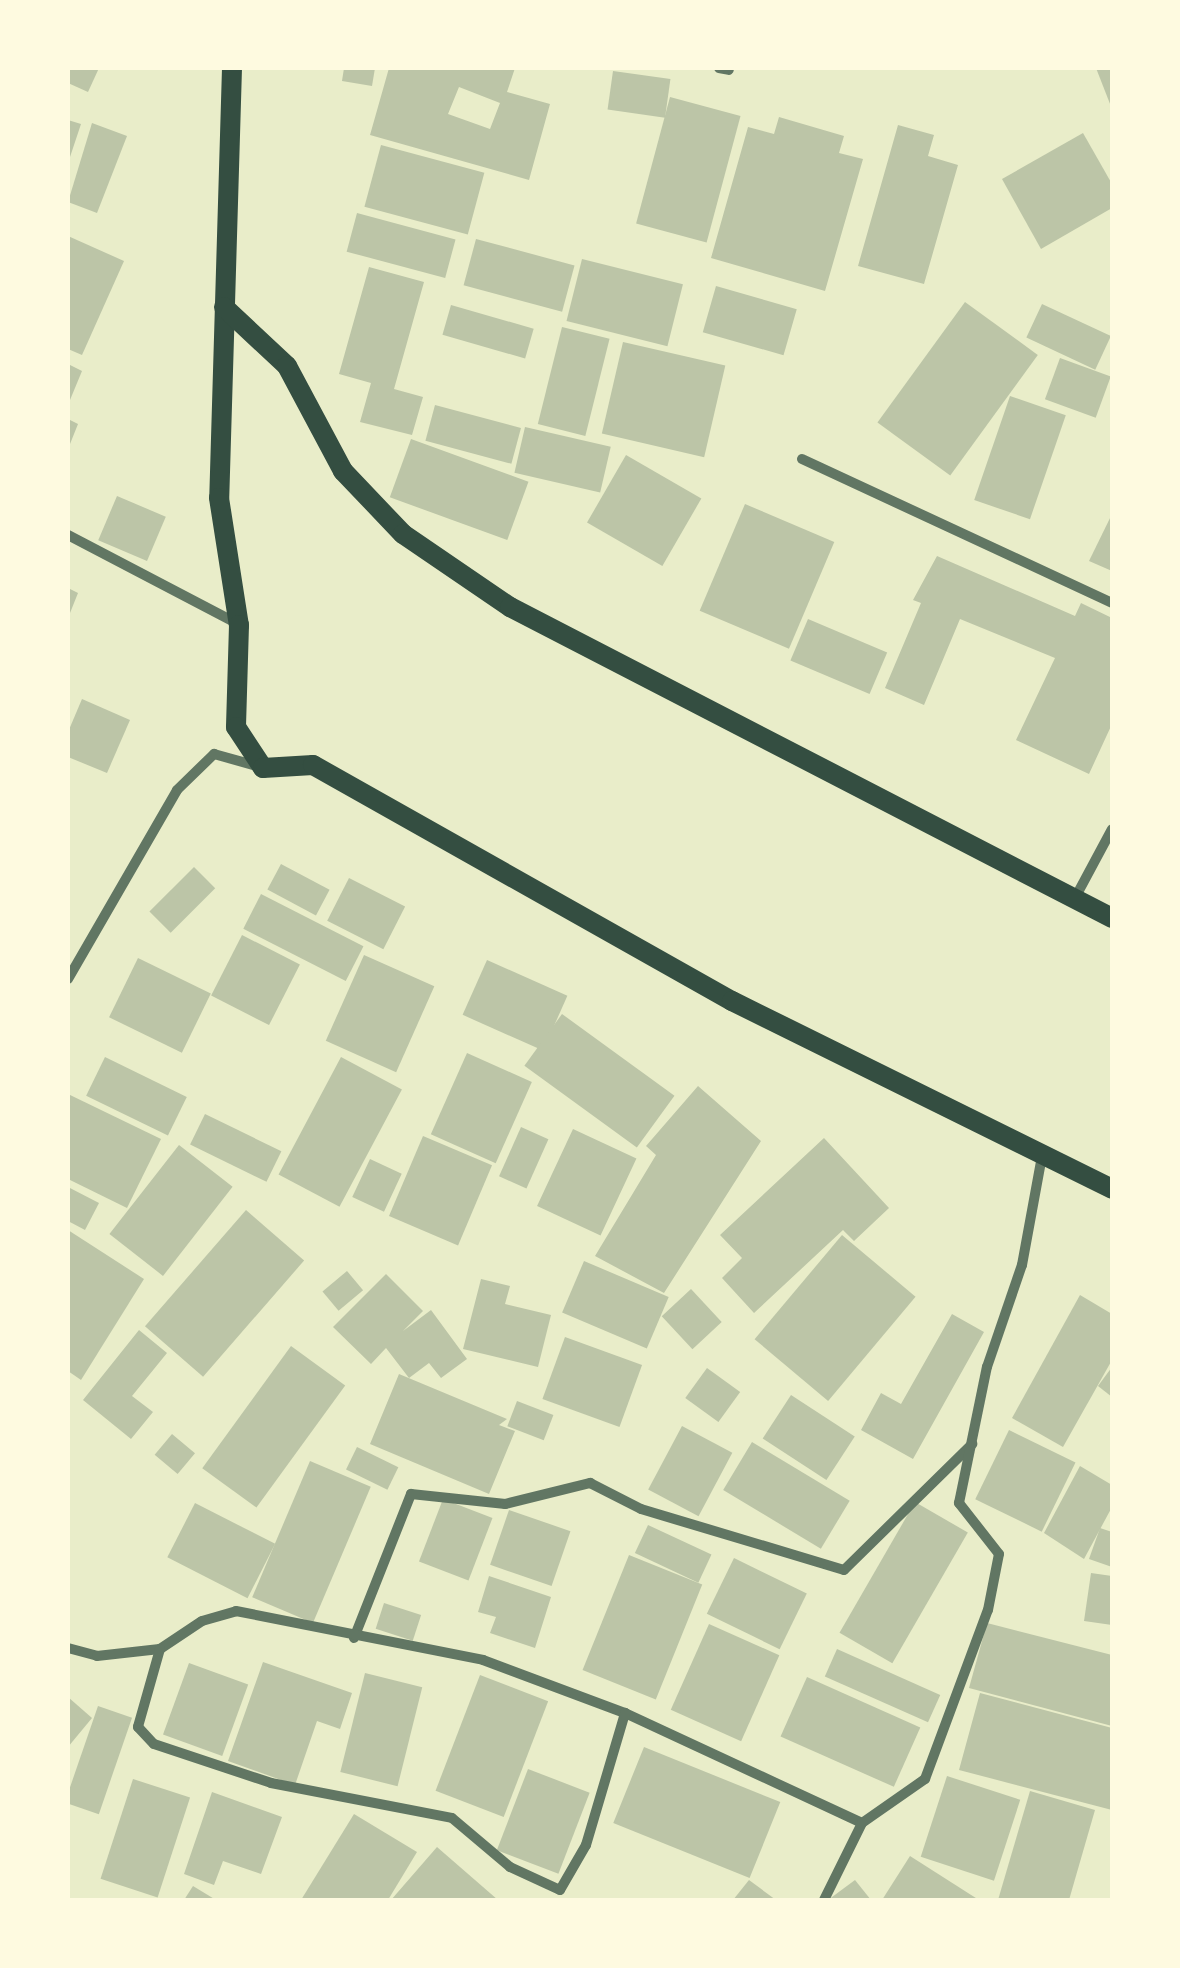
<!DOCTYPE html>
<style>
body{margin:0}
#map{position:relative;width:1180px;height:1968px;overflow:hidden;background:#e9edc9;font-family:Barlow,sans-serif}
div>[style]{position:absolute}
.building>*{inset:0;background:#bcc5a7;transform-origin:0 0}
.minor>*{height:10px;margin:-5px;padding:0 5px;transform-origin:5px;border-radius:5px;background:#617663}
.secondary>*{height:20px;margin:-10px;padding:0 10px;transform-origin:10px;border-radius:10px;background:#344e41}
span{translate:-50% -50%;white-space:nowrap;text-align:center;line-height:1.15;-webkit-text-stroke:10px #fefae0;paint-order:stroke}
.frame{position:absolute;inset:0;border:70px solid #fefae0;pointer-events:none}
</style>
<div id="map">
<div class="building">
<div style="clip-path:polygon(68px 68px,99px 68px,88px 92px,68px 83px)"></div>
<div style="clip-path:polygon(344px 68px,375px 68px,372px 86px,342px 81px)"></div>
<div style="clip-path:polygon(evenodd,389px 68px,515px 68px,507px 92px,550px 104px,529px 180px,370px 135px,389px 68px,459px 87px,500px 103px,490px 129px,448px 114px,459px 87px)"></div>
<div style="clip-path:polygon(1096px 68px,1112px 68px,1112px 109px)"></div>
<div style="left:613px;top:71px;width:58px;height:39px;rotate:8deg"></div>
<div style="left:670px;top:97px;width:73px;height:131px;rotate:15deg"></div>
<div style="clip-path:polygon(779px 117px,844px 136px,839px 153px,863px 159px,825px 291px,711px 258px,748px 127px,774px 134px)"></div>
<div style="clip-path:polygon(68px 120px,81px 124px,68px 163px)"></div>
<div style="clip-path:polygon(92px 123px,127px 136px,97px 213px,68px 202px)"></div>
<div style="clip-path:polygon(898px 125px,934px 135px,928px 156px,958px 165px,924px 284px,858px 266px)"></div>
<div style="clip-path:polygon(1083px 133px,1112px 184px,1112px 208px,1041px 249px,1002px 179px)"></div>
<div style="left:381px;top:145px;width:107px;height:64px;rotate:15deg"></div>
<div style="left:357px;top:213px;width:102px;height:40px;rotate:15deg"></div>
<div style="clip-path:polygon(68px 236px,124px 261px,82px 355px,68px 349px)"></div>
<div style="left:476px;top:239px;width:102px;height:48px;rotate:15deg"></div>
<div style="left:582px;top:259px;width:104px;height:64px;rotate:14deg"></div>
<div style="clip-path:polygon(369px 267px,424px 282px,394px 389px,423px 397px,412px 435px,360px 422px,371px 383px,339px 374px)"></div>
<div style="left:716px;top:286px;width:84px;height:48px;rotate:16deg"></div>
<div style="left:965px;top:302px;width:90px;height:149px;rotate:36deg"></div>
<div style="left:1042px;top:304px;width:76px;height:37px;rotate:25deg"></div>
<div style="left:451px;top:305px;width:86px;height:31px;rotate:16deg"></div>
<div style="left:562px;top:327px;width:49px;height:100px;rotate:14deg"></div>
<div style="left:623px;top:342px;width:105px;height:94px;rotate:13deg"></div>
<div style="left:1060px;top:358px;width:54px;height:44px;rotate:20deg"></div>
<div style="clip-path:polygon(68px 364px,82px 371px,70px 400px,68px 399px)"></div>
<div style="left:1010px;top:396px;width:59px;height:110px;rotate:19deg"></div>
<div style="left:435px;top:405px;width:89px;height:37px;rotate:15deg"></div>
<div style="clip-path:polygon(68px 419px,78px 424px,68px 449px)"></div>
<div style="left:525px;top:427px;width:88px;height:47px;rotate:13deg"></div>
<div style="left:411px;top:439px;width:125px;height:62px;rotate:20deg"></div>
<div style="left:626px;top:455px;width:87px;height:78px;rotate:30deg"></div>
<div style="left:117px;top:496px;width:53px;height:48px;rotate:23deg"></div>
<div style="left:745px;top:504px;width:97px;height:116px;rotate:23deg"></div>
<div style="clip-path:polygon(1112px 514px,1112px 571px,1089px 561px)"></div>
<div style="clip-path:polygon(937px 556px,1075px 616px,1081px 603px,1112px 618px,1112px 724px,1089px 774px,1016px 740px,1055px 658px,960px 619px,924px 705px,885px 688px,921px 603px,913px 600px)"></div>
<div style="clip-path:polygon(68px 588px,78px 593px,68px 618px)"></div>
<div style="left:808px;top:619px;width:86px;height:45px;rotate:23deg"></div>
<div style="clip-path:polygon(82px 699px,130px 720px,107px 773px,68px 757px,68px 732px)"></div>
<div style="left:281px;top:864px;width:55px;height:29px;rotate:28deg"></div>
<div style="left:194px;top:867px;width:30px;height:63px;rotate:45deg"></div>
<div style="left:349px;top:878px;width:63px;height:48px;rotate:27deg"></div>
<div style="left:261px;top:894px;width:115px;height:39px;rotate:27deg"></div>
<div style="left:242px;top:935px;width:65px;height:68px;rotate:27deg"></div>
<div style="left:364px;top:955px;width:77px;height:94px;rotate:24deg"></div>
<div style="left:138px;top:958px;width:81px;height:66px;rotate:26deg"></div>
<div style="left:487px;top:960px;width:88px;height:60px;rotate:24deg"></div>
<div style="left:562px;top:1014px;width:139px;height:64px;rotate:36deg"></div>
<div style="left:467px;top:1053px;width:71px;height:89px;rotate:24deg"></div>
<div style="left:105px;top:1057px;width:91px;height:43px;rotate:26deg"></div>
<div style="left:341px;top:1057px;width:69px;height:133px;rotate:28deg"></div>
<div style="clip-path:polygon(698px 1086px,761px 1141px,664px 1293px,595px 1256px,656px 1155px,646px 1146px)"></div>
<div style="clip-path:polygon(68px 1094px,161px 1139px,127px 1208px,68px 1179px)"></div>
<div style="left:205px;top:1114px;width:85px;height:34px;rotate:26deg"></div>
<div style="left:521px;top:1127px;width:30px;height:54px;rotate:24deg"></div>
<div style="left:573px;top:1129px;width:70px;height:85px;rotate:25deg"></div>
<div style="left:423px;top:1136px;width:75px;height:87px;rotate:23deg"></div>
<div style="clip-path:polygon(824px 1138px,889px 1208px,854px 1241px,843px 1230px,754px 1313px,722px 1278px,742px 1258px,720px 1235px)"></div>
<div style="left:179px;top:1145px;width:68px;height:113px;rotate:38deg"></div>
<div style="left:370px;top:1159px;width:35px;height:42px;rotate:25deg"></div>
<div style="clip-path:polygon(68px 1187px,99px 1203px,85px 1230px,68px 1221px)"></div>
<div style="left:246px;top:1210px;width:77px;height:154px;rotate:41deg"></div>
<div style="clip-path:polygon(68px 1230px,144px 1279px,81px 1380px,68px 1371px)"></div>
<div style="left:842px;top:1235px;width:96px;height:136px;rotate:40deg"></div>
<div style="left:584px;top:1261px;width:92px;height:56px;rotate:23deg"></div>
<div style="left:347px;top:1271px;width:25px;height:32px;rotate:50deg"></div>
<div style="clip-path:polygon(386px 1274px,423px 1311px,403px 1331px,431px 1310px,467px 1359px,441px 1378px,429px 1363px,409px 1378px,386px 1348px,371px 1364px,333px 1327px)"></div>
<div style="clip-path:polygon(481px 1279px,510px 1286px,505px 1304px,551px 1315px,538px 1367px,463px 1349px)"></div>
<div style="left:691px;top:1289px;width:45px;height:40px;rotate:47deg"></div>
<div style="clip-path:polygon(1080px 1295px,1112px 1314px,1112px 1360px,1063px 1447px,1012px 1418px)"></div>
<div style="clip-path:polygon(952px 1314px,984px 1332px,913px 1459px,861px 1430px,881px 1393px,901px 1404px)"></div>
<div style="clip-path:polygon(139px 1330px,167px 1353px,132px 1396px,153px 1412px,131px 1439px,83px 1400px)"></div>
<div style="left:565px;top:1337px;width:82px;height:66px;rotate:20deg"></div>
<div style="left:291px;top:1346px;width:67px;height:151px;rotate:36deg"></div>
<div style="clip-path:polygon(1112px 1367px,1112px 1397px,1098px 1386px)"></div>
<div style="left:707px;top:1368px;width:41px;height:37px;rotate:36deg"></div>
<div style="clip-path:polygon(399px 1374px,507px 1419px,499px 1425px,515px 1431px,489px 1494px,370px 1444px)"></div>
<div style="left:791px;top:1395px;width:76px;height:52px;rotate:33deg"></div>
<div style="left:517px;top:1401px;width:39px;height:27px;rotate:21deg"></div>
<div style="left:682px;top:1426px;width:57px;height:72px;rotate:28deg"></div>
<div style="left:1009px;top:1430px;width:74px;height:77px;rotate:26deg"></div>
<div style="left:172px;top:1434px;width:30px;height:27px;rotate:40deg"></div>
<div style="left:752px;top:1442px;width:114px;height:56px;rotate:31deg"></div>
<div style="left:357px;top:1447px;width:46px;height:25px;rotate:26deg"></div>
<div style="left:310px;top:1461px;width:66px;height:148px;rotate:23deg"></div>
<div style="clip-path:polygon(1080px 1466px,1112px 1485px,1112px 1507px,1084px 1559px,1044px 1533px)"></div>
<div style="left:443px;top:1499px;width:53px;height:67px;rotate:21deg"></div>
<div style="left:915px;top:1502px;width:61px;height:151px;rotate:30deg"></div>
<div style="left:195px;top:1503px;width:90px;height:61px;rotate:27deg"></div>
<div style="left:509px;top:1510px;width:65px;height:58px;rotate:19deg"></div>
<div style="left:648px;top:1525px;width:70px;height:31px;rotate:25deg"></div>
<div style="clip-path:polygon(1100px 1528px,1112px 1532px,1112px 1567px,1089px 1559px)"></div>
<div style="left:629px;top:1555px;width:79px;height:124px;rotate:22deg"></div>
<div style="left:734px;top:1558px;width:81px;height:62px;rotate:26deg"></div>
<div style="clip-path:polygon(1091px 1573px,1112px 1576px,1112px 1625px,1084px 1621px)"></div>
<div style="clip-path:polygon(489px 1576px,551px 1597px,535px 1648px,490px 1633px,496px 1617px,478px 1612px)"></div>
<div style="left:384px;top:1603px;width:39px;height:27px;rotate:18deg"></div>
<div style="clip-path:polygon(987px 1623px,1112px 1655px,1112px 1726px,969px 1688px)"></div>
<div style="left:709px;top:1624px;width:77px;height:94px;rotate:24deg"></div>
<div style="left:837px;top:1649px;width:113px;height:30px;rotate:24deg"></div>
<div style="clip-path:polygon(263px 1662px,352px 1693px,340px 1729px,317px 1721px,295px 1785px,228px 1761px)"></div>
<div style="left:189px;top:1663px;width:63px;height:76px;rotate:20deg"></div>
<div style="left:365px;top:1673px;width:59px;height:102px;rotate:14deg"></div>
<div style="left:480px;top:1675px;width:73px;height:124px;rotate:21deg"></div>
<div style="left:807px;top:1677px;width:124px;height:65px;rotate:24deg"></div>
<div style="clip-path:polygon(980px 1693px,1112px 1728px,1112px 1810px,959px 1770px)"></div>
<div style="clip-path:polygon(68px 1697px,92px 1718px,68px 1747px)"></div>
<div style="left:98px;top:1706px;width:36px;height:102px;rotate:19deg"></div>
<div style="left:644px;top:1747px;width:147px;height:82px;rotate:22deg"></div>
<div style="left:528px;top:1769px;width:66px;height:87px;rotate:21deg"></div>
<div style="left:947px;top:1776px;width:77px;height:85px;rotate:18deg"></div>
<div style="left:133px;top:1779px;width:60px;height:105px;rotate:18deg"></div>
<div style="clip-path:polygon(1030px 1791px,1095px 1810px,1069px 1900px,998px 1900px)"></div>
<div style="clip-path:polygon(212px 1792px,282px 1817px,261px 1874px,223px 1861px,214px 1885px,184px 1874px)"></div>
<div style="clip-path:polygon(354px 1814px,417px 1852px,388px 1900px,301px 1900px)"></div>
<div style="clip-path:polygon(437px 1847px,498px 1900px,391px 1900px)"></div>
<div style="clip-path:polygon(910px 1856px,979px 1900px,882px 1900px)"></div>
<div style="clip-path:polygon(749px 1880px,776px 1900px,733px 1900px)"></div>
<div style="clip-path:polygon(855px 1880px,871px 1900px,828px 1900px)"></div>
<div style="clip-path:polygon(193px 1886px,216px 1900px,184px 1900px)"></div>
</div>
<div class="minor">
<div style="left:719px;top:68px;width:10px;rotate:11deg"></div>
<div style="left:802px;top:459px;width:342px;rotate:24.9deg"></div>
<div style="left:68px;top:535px;width:192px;rotate:27.6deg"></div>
<div style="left:1075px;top:898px;width:78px;rotate:-61.8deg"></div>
<div style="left:68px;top:979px;width:218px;rotate:-60deg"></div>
<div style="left:177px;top:790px;width:52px;rotate:-44.2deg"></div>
<div style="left:214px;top:754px;width:45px;rotate:15.6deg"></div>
<div style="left:354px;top:1638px;width:155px;rotate:-68.4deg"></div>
<div style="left:411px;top:1494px;width:95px;rotate:6.1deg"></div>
<div style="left:505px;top:1504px;width:88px;rotate:-13.9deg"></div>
<div style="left:590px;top:1483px;width:57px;rotate:27deg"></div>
<div style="left:641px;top:1509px;width:212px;rotate:16.7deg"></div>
<div style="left:844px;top:1570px;width:180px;rotate:-44.5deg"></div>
<div style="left:68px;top:1648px;width:30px;rotate:15deg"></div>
<div style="left:97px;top:1656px;width:63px;rotate:-6.3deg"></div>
<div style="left:160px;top:1649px;width:50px;rotate:-33.7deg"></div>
<div style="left:202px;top:1621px;width:35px;rotate:-16deg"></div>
<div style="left:236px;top:1611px;width:252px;rotate:11.2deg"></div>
<div style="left:483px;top:1660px;width:152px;rotate:20.5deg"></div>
<div style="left:625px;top:1713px;width:261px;rotate:24.9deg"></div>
<div style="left:160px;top:1649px;width:81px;rotate:105.8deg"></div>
<div style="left:138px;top:1727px;width:23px;rotate:47deg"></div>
<div style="left:154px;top:1744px;width:123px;rotate:18.4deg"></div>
<div style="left:271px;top:1783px;width:184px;rotate:10.9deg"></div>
<div style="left:452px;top:1818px;width:76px;rotate:40.2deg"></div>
<div style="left:510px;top:1867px;width:55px;rotate:24.7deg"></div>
<div style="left:560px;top:1890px;width:52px;rotate:-60deg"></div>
<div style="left:586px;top:1845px;width:138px;rotate:-73.5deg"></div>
<div style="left:824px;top:1900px;width:86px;rotate:-63.7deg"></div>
<div style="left:862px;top:1823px;width:77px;rotate:-34.9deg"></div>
<div style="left:925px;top:1779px;width:180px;rotate:-69.6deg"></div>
<div style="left:988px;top:1610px;width:57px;rotate:-78.9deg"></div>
<div style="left:999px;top:1554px;width:65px;rotate:-128.1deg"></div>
<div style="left:959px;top:1503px;width:139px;rotate:-78.4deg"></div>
<div style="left:987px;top:1367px;width:108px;rotate:-71.1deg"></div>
<div style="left:1022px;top:1265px;width:111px;rotate:-79.6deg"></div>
</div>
<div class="secondary">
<div style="left:232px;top:68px;width:430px;rotate:91.7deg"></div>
<div style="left:219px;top:498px;width:129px;rotate:81.1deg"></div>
<div style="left:239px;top:625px;width:102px;rotate:91.7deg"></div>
<div style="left:236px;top:727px;width:49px;rotate:56.6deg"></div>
<div style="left:263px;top:768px;width:50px;rotate:-3.4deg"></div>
<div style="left:313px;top:765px;width:481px;rotate:29.4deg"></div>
<div style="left:732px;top:1001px;width:424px;rotate:26.3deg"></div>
<div style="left:224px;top:307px;width:86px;rotate:43.1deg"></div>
<div style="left:287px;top:366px;width:119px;rotate:61.9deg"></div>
<div style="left:343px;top:471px;width:87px;rotate:46.4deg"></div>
<div style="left:403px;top:534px;width:130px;rotate:34.3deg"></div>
<div style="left:510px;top:607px;width:678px;rotate:27.32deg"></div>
</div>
<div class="frame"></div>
</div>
